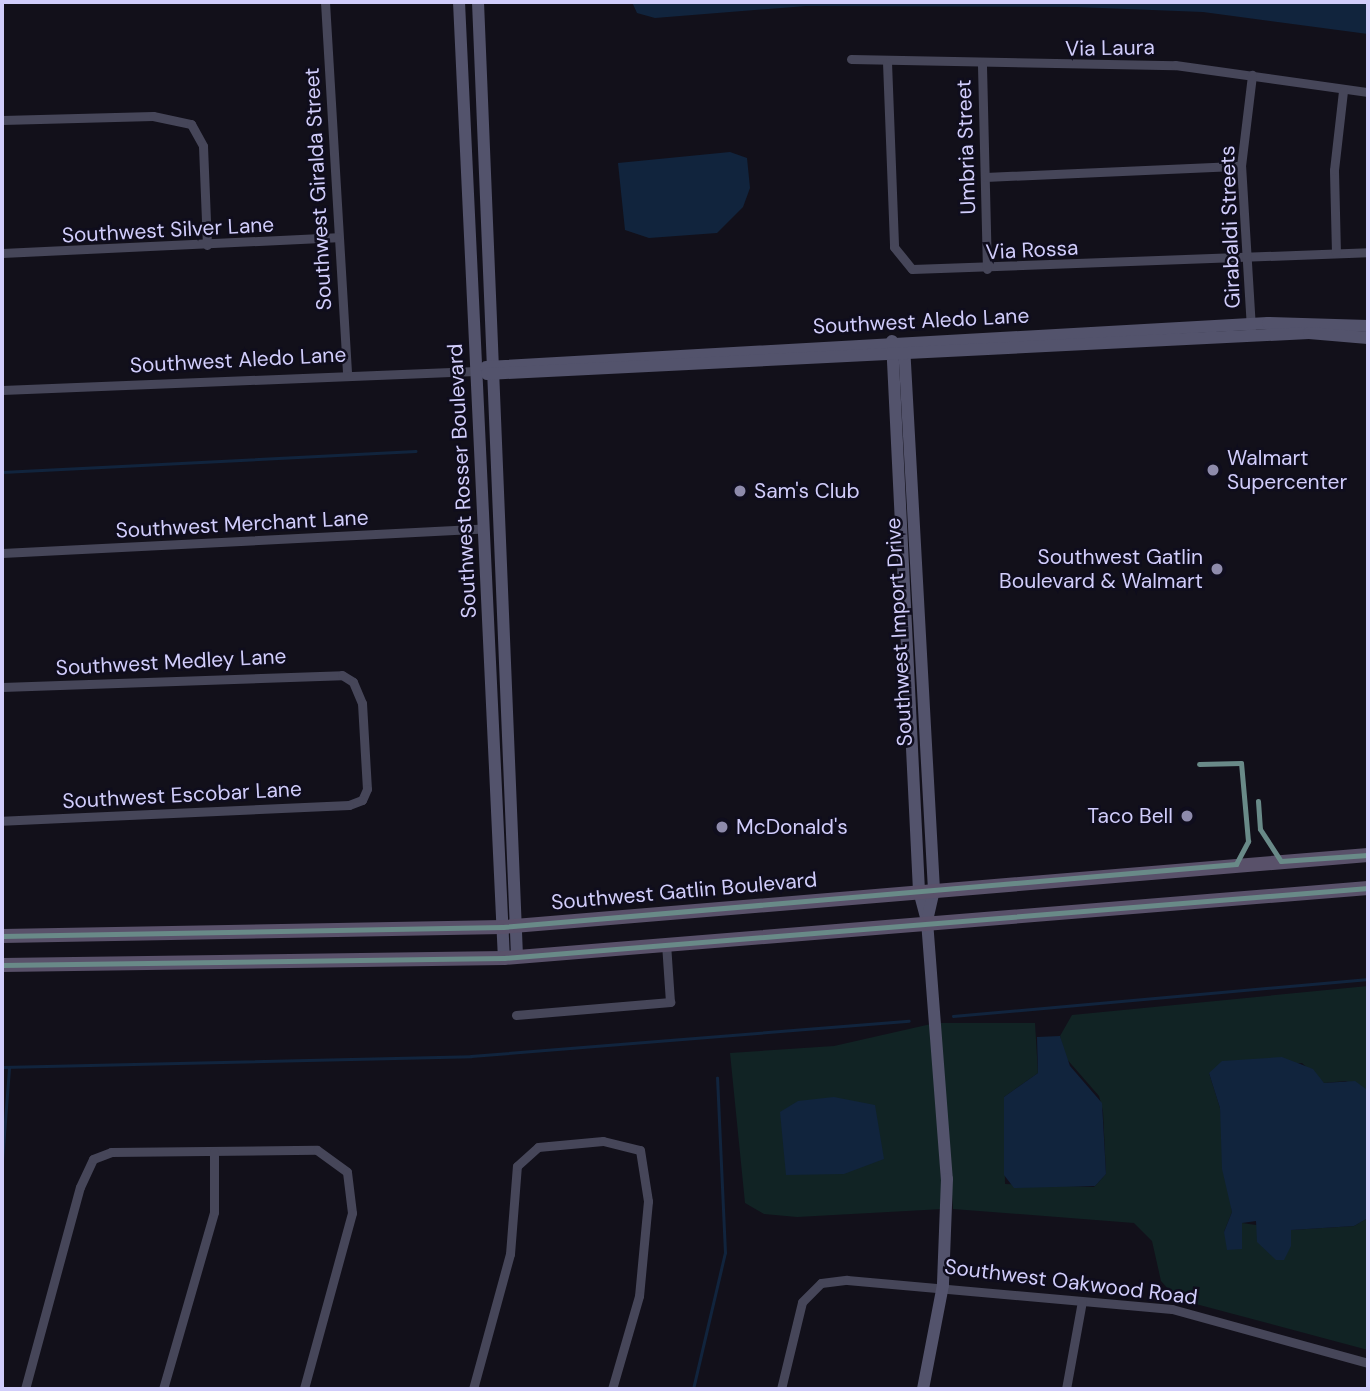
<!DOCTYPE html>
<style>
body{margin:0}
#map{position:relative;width:1370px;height:1391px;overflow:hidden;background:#12101a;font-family:"DM Sans",sans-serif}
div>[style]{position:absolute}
.green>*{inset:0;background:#112324}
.water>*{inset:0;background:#11243d}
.stream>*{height:2.5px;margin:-1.25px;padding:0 1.25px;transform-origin:1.25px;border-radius:1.25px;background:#11243d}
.street>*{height:9px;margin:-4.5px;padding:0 4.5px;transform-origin:4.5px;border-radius:4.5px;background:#464659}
.secondary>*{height:12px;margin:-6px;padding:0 6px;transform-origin:6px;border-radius:6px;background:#53536c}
.primary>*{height:14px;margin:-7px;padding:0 7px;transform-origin:7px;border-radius:7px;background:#59516a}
.bus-1>*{height:5px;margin:-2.5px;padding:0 2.5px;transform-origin:2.5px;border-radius:2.5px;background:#698a88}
.dots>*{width:19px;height:19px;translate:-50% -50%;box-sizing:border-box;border:4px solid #0f0d1d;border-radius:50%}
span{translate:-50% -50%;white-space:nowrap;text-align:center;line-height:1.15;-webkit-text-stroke:5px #0f0d1d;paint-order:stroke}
.street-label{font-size:21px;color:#d1cdfb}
.poi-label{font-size:21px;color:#d1cdfb}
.left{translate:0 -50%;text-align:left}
.right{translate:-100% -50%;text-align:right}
.frame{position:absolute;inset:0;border:4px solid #d1cdfb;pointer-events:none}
</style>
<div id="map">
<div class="green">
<div style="clip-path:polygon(1368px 986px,1368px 1095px,1346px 1081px,1324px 1083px,1302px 1063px,1209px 1073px,1220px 1108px,1232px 1212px,1224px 1232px,1242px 1249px,1242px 1223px,1291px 1230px,1354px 1226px,1368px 1218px,1368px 1350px,1177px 1299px,1161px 1281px,1152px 1241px,1134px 1223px,953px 1209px,940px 1023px,1035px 1023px,1038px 1073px,1004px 1097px,1005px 1184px,1094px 1187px,1106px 1174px,1103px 1111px,1099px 1096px,1065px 1057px,1060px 1036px,1072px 1015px)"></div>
<div style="clip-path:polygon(931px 1024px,943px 1209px,797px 1217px,764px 1214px,745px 1203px,730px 1053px,834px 1046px)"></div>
</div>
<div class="water">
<div style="clip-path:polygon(632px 2px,1368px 2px,1368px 34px,1203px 12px,1076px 7px,806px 6px,655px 18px,637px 13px)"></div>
<div style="clip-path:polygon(730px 152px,747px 158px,750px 188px,743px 207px,717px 233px,649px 238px,625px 230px,618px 163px)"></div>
<div style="clip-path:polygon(1060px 1036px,1070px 1066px,1102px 1103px,1106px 1174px,1095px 1186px,1014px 1188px,1004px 1175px,1004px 1097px,1038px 1073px,1037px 1037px)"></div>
<div style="clip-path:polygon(1282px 1057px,1313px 1069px,1324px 1083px,1355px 1081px,1366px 1089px,1368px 1218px,1354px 1226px,1291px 1230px,1291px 1246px,1284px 1260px,1276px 1260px,1257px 1242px,1256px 1221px,1242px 1223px,1242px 1249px,1227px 1250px,1224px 1232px,1232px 1212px,1222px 1169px,1220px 1108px,1209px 1073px,1222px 1061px)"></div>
<div style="clip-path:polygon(834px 1097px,875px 1105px,884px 1159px,844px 1174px,786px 1175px,780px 1112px,798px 1101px)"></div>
</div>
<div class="stream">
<div style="left:2px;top:472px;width:414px;rotate:-2.9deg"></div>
<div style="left:953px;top:1016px;width:417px;rotate:-5.1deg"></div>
<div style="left:2px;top:1067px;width:469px;rotate:-1.3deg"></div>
<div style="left:471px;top:1056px;width:439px;rotate:-4.6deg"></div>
<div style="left:2px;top:1161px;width:93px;rotate:-85.7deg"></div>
<div style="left:693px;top:1389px;width:140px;rotate:-76.8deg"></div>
<div style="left:725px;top:1253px;width:175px;rotate:-92.6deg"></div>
</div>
<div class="street">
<div style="left:325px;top:2px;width:374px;rotate:86.6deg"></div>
<div style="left:851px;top:59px;width:324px;rotate:1.1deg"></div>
<div style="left:1175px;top:65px;width:195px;rotate:8deg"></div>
<div style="left:887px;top:62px;width:185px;rotate:87.8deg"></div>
<div style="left:894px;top:247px;width:28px;rotate:51deg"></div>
<div style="left:912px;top:269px;width:456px;rotate:-2.1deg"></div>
<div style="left:982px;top:66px;width:203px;rotate:88.6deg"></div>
<div style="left:2px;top:120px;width:151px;rotate:-1.5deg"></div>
<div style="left:153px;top:116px;width:39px;rotate:12deg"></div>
<div style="left:191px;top:124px;width:25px;rotate:61deg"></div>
<div style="left:203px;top:146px;width:99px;rotate:87.7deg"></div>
<div style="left:985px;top:177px;width:256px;rotate:-2.5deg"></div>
<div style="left:2px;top:253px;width:335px;rotate:-2.7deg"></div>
<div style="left:1336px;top:253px;width:83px;rotate:-91.4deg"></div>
<div style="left:1334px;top:170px;width:80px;rotate:-83.5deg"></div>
<div style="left:1251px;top:328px;width:162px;rotate:-93.5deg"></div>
<div style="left:1241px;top:166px;width:92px;rotate:-83.1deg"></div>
<div style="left:2px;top:390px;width:474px;rotate:-2.3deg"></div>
<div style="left:2px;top:553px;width:482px;rotate:-2.9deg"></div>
<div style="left:2px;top:687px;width:340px;rotate:-2deg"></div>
<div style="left:342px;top:675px;width:13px;rotate:32deg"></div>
<div style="left:353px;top:682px;width:23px;rotate:67deg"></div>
<div style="left:362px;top:703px;width:86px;rotate:86.7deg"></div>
<div style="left:367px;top:789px;width:12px;rotate:114deg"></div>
<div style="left:362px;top:800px;width:14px;rotate:159deg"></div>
<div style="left:349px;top:805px;width:347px;rotate:177.4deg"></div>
<div style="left:516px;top:1015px;width:155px;rotate:-4.8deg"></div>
<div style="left:670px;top:1002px;width:58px;rotate:-93.9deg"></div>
<div style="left:25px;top:1389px;width:209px;rotate:-74.8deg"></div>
<div style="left:80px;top:1187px;width:31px;rotate:-65deg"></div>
<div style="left:93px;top:1159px;width:19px;rotate:-21deg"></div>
<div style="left:111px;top:1152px;width:206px;rotate:-0.6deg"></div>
<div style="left:317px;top:1150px;width:37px;rotate:36deg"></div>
<div style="left:347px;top:1172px;width:41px;rotate:83deg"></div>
<div style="left:352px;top:1213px;width:182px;rotate:105.3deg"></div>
<div style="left:163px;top:1389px;width:184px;rotate:-73.9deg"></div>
<div style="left:214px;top:1212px;width:60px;rotate:-90deg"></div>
<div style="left:473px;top:1389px;width:140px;rotate:-74.7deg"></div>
<div style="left:510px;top:1254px;width:88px;rotate:-85.5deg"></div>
<div style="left:517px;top:1166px;width:28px;rotate:-42deg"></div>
<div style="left:538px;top:1147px;width:65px;rotate:-5.3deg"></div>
<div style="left:603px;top:1141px;width:38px;rotate:14deg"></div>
<div style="left:640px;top:1150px;width:52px;rotate:81.1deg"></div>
<div style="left:648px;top:1201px;width:95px;rotate:95.4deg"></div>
<div style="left:639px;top:1296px;width:97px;rotate:106.2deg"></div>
<div style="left:781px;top:1389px;width:89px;rotate:-76.4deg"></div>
<div style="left:802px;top:1302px;width:27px;rotate:-45deg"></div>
<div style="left:821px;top:1283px;width:26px;rotate:-7deg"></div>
<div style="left:847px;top:1280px;width:326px;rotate:5.1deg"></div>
<div style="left:1172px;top:1309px;width:203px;rotate:15.4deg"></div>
<div style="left:1066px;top:1389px;width:89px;rotate:-79.7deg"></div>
</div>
<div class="secondary">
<div style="left:459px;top:2px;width:957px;rotate:87.31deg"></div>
<div style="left:478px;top:2px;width:956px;rotate:87.66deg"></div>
<div style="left:892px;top:341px;width:551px;rotate:87.19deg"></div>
<div style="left:919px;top:891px;width:31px;rotate:75deg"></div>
<div style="left:927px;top:921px;width:259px;rotate:85.6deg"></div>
<div style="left:947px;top:1179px;width:106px;rotate:92.2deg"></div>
<div style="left:943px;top:1285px;width:106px;rotate:100.9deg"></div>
<div style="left:904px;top:345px;width:546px;rotate:86.85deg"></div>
<div style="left:934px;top:890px;width:28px;rotate:103deg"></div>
<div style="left:486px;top:367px;width:783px;rotate:-3.22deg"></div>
<div style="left:1268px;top:323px;width:100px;rotate:1.7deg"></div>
<div style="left:487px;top:374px;width:823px;rotate:-2.86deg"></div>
<div style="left:1309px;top:333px;width:59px;rotate:4.8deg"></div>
</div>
<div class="primary">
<div style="left:2px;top:936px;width:501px;rotate:-1.03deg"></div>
<div style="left:503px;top:927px;width:868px;rotate:-4.76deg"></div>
<div style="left:2px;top:965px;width:502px;rotate:-0.8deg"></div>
<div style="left:504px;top:958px;width:867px;rotate:-4.63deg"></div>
</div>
<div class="bus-1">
<div style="left:1258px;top:801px;width:28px;rotate:86deg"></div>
<div style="left:1260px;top:829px;width:38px;rotate:57deg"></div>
<div style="left:1281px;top:861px;width:87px;rotate:-3.9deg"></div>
<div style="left:2px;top:936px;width:501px;rotate:-1.03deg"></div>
<div style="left:503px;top:927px;width:736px;rotate:-4.91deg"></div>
<div style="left:1236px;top:864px;width:26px;rotate:-62deg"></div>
<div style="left:1248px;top:841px;width:78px;rotate:-95.1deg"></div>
<div style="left:1241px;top:763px;width:42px;rotate:178.6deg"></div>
<div style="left:2px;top:965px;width:502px;rotate:-0.8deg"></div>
<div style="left:504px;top:958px;width:867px;rotate:-4.63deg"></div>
</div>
<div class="dots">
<div style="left:1213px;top:470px;background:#8e8bac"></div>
<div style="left:740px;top:491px;background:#8e8bac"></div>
<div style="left:1217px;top:569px;background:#8e8bac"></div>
<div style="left:1187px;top:816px;background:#8e8bac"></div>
<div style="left:722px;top:827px;background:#8e8bac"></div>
</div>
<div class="street-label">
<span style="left:1110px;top:48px;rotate:-1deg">Via Laura</span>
<span style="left:966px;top:147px;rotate:-92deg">Umbria Street</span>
<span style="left:318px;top:189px;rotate:-93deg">Southwest Giralda Street</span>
<span style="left:1230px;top:227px;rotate:-92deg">Girabaldi Streets</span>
<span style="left:168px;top:230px;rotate:-3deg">Southwest Silver Lane</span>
<span style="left:1032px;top:250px;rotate:-3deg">Via Rossa</span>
<span style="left:921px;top:321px;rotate:-3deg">Southwest Aledo Lane</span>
<span style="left:238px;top:360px;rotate:-3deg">Southwest Aledo Lane</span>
<span style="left:462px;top:481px;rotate:-93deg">Southwest Rosser Boulevard</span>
<span style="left:242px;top:524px;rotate:-3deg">Southwest Merchant Lane</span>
<span style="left:899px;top:632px;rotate:-93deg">Southwest Import Drive</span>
<span style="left:171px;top:662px;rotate:-3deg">Southwest Medley Lane</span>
<span style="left:182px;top:795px;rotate:-3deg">Southwest Escobar Lane</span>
<span style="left:684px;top:891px;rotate:-5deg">Southwest Gatlin Boulevard</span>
<span style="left:1071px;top:1282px;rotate:7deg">Southwest Oakwood Road</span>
</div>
<div class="poi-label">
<span class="left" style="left:1227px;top:470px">Walmart<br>Supercenter</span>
<span class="left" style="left:754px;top:491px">Sam's Club</span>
<span class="right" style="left:1203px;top:569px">Southwest Gatlin<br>Boulevard &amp; Walmart</span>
<span class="right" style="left:1173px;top:816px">Taco Bell</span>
<span class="left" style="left:736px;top:827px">McDonald's</span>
</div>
<div class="frame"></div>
</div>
